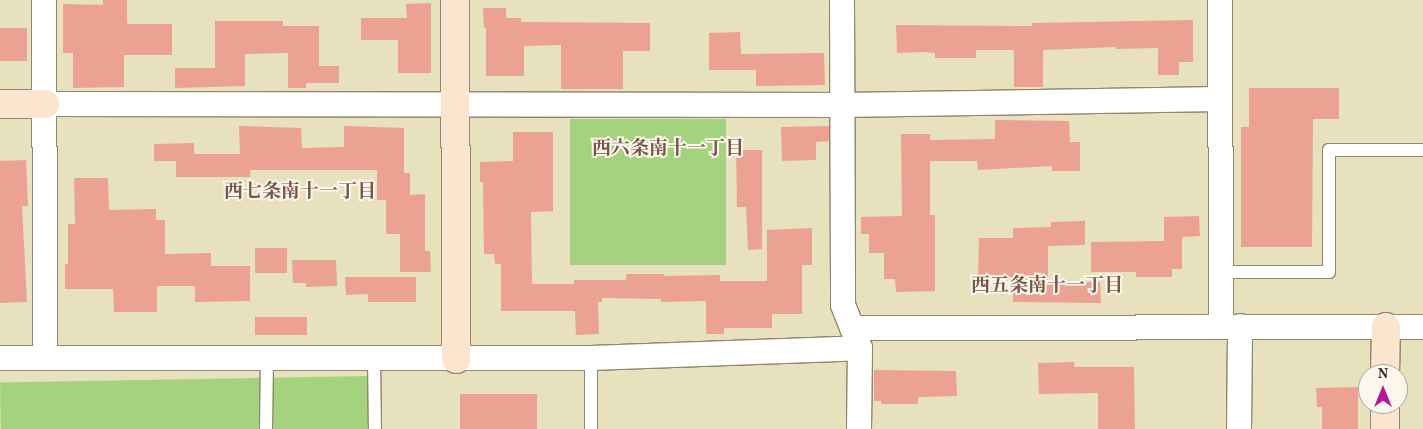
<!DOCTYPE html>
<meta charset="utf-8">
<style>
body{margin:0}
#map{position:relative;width:1423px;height:429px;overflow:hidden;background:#e7e1bd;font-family:Vollkorn,"Noto Serif JP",serif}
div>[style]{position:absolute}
.green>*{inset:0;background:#a5d27f;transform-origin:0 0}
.building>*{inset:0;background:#eba293;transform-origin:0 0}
.roads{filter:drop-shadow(1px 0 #91866e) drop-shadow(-1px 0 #91866e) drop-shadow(0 1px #91866e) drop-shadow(0 -1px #91866e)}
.lane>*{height:12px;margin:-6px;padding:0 6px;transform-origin:6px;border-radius:6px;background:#fff}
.street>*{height:24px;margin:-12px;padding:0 12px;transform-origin:12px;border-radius:12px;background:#fff}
.secondary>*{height:28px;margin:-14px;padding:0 14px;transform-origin:14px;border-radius:14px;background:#fce5cf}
span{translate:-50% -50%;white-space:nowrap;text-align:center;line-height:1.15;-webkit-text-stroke:4px #fbf7ec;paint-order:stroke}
.neighbourhood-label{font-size:19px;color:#795447;font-weight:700}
.north{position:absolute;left:1358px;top:364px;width:50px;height:50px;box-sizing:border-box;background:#fbf7ec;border:1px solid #aea59a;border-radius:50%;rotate:0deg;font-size:14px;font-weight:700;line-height:20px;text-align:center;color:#3b2a1e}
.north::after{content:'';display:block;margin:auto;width:18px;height:22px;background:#b5179e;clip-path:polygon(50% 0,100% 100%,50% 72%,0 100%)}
</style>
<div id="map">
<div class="green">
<div style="left:570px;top:119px;width:156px;height:146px"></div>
<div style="left:369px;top:376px;width:53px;height:369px;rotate:89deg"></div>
</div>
<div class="building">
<div style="clip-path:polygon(103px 0,127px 0,127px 23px,129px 24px,172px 24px,172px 55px,124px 55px,124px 87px,73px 88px,73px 53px,63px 53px,63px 4px,103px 5px)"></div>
<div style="clip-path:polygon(431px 3px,431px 73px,398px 73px,398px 40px,361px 40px,361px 18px,407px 18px,406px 4px)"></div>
<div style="clip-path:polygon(483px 8px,506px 8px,506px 18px,521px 18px,521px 22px,650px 23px,650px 51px,623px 51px,623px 89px,561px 89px,561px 45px,524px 46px,524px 76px,486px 76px,486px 28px,484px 28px)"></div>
<div style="clip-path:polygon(1193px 20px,1193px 62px,1179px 62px,1179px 75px,1158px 75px,1158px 48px,1116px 49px,1116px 47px,1043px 50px,1043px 87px,1014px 87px,1014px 50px,976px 50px,976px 58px,935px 58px,935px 53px,923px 52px,897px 53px,896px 25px,1032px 26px,1032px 23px)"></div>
<div style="clip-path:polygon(215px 21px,283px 21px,283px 26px,319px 26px,319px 66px,339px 66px,339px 83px,306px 83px,306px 88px,288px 88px,288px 53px,245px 54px,245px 86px,175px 88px,175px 68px,215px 68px)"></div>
<div style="left:0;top:28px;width:27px;height:33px"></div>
<div style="clip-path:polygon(740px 32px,741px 54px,824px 53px,825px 85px,756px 86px,756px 70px,709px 70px,709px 33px)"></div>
<div style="clip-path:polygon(1249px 88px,1339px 88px,1339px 119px,1313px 119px,1312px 247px,1241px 247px,1241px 127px,1249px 127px)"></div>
<div style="clip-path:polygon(995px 120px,1069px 121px,1070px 142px,1080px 142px,1080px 171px,1052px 171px,1052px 166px,978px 170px,977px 161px,930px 161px,930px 215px,935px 215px,935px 291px,896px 292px,895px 279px,884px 279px,884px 253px,869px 253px,869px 234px,861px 234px,861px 217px,902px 216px,901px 134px,930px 134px,930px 140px,995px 139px)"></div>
<div style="clip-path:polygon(239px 126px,301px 128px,302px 148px,344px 147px,344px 126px,404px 128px,404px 173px,410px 173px,410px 195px,425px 194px,425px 251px,430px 251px,431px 272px,400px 272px,400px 234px,386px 234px,386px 200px,377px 200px,377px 170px,250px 170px,250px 177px,176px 177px,176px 161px,154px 161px,154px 144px,194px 143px,194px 154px,240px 154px)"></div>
<div style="clip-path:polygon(829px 126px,829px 141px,816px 142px,816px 160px,782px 161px,781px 127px)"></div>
<div style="clip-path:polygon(513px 132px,553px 132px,553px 211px,531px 212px,532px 284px,574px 284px,574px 280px,626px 280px,626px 274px,665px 274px,664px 276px,720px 275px,720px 281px,767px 281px,767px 230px,812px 228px,812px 265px,802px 265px,802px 314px,772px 314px,772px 328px,724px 328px,724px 334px,706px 334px,706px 301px,661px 302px,661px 299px,602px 298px,602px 302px,598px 302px,599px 334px,576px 335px,575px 311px,501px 311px,501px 264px,495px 264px,494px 254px,484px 254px,483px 182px,480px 182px,480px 162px,513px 161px)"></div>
<div style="clip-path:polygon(736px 150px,762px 150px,762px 249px,748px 250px,746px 207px,737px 207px)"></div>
<div style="clip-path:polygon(26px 160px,28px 206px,22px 206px,27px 302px,0 303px,0 161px)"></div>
<div style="clip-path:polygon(74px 178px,108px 178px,109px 210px,156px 209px,156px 220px,165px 220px,165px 254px,211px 253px,211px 266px,250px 266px,250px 301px,195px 302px,195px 286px,157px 286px,157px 312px,114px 312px,113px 289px,65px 289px,65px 264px,68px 264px,68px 224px,75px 224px)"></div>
<div style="clip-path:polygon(1199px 216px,1200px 236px,1182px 237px,1182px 269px,1172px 269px,1172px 277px,1136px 277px,1136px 272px,1091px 272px,1091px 242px,1164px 241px,1164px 217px)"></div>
<div style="clip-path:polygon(1085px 221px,1085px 245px,1048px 246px,1048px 282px,1100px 282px,1101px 303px,1013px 302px,1013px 277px,978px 277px,979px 238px,1013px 238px,1013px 228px,1051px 227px,1051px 222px)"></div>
<div style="left:255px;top:248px;width:32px;height:25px"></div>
<div style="clip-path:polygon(292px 260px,336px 260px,337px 286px,306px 287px,306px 283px,293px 283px)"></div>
<div style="clip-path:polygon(345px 277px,416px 277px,416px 302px,368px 302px,368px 294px,346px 295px)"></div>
<div style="left:255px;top:317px;width:52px;height:18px"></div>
<div style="clip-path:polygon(1074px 362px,1074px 367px,1134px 367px,1135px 429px,1098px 429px,1098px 393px,1039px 394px,1038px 363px)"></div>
<div style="clip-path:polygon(874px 370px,956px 371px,957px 396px,918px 397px,918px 404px,881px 404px,881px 401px,874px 401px)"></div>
<div style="clip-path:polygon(1358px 387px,1358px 429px,1322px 429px,1322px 407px,1317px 407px,1316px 388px)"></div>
<div style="left:460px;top:394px;width:77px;height:35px"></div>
</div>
<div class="roads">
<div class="lane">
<div style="left:1220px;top:272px;width:109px"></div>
<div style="left:1329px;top:272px;width:122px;rotate:-90deg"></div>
<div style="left:1329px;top:150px;width:94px"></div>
<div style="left:591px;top:358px;width:71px;rotate:90deg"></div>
<div style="left:374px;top:359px;width:70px;rotate:89.2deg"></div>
<div style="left:266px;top:429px;width:70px;rotate:-89.2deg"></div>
</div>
<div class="street">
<div style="left:44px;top:0;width:358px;rotate:89.8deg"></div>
<div style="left:842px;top:0;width:305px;rotate:89.8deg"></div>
<div style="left:843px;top:305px;width:46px;rotate:68.4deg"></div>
<div style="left:860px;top:348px;width:81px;rotate:90.7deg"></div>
<div style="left:1220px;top:0;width:326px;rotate:89.8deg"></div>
<div style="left:45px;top:104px;width:797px;rotate:0.07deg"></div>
<div style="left:842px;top:105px;width:378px;rotate:-0.9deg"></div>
<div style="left:852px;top:328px;width:571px;rotate:-0.1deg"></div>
<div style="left:0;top:358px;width:591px"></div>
<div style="left:591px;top:358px;width:269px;rotate:-2.1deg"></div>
<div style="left:1239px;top:429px;width:103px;rotate:-89.4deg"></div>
</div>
<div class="secondary">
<div style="left:455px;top:0;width:359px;rotate:89.8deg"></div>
<div style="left:0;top:104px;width:45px"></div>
<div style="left:1385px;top:374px;width:47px;rotate:-88.8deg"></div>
<div style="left:1385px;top:429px;width:25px;rotate:-90deg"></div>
</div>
</div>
<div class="neighbourhood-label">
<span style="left:668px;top:150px">西六条南十一丁目</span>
<span style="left:300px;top:193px">西七条南十一丁目</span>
<span style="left:1047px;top:287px">西五条南十一丁目</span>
</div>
<div class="north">N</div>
</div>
